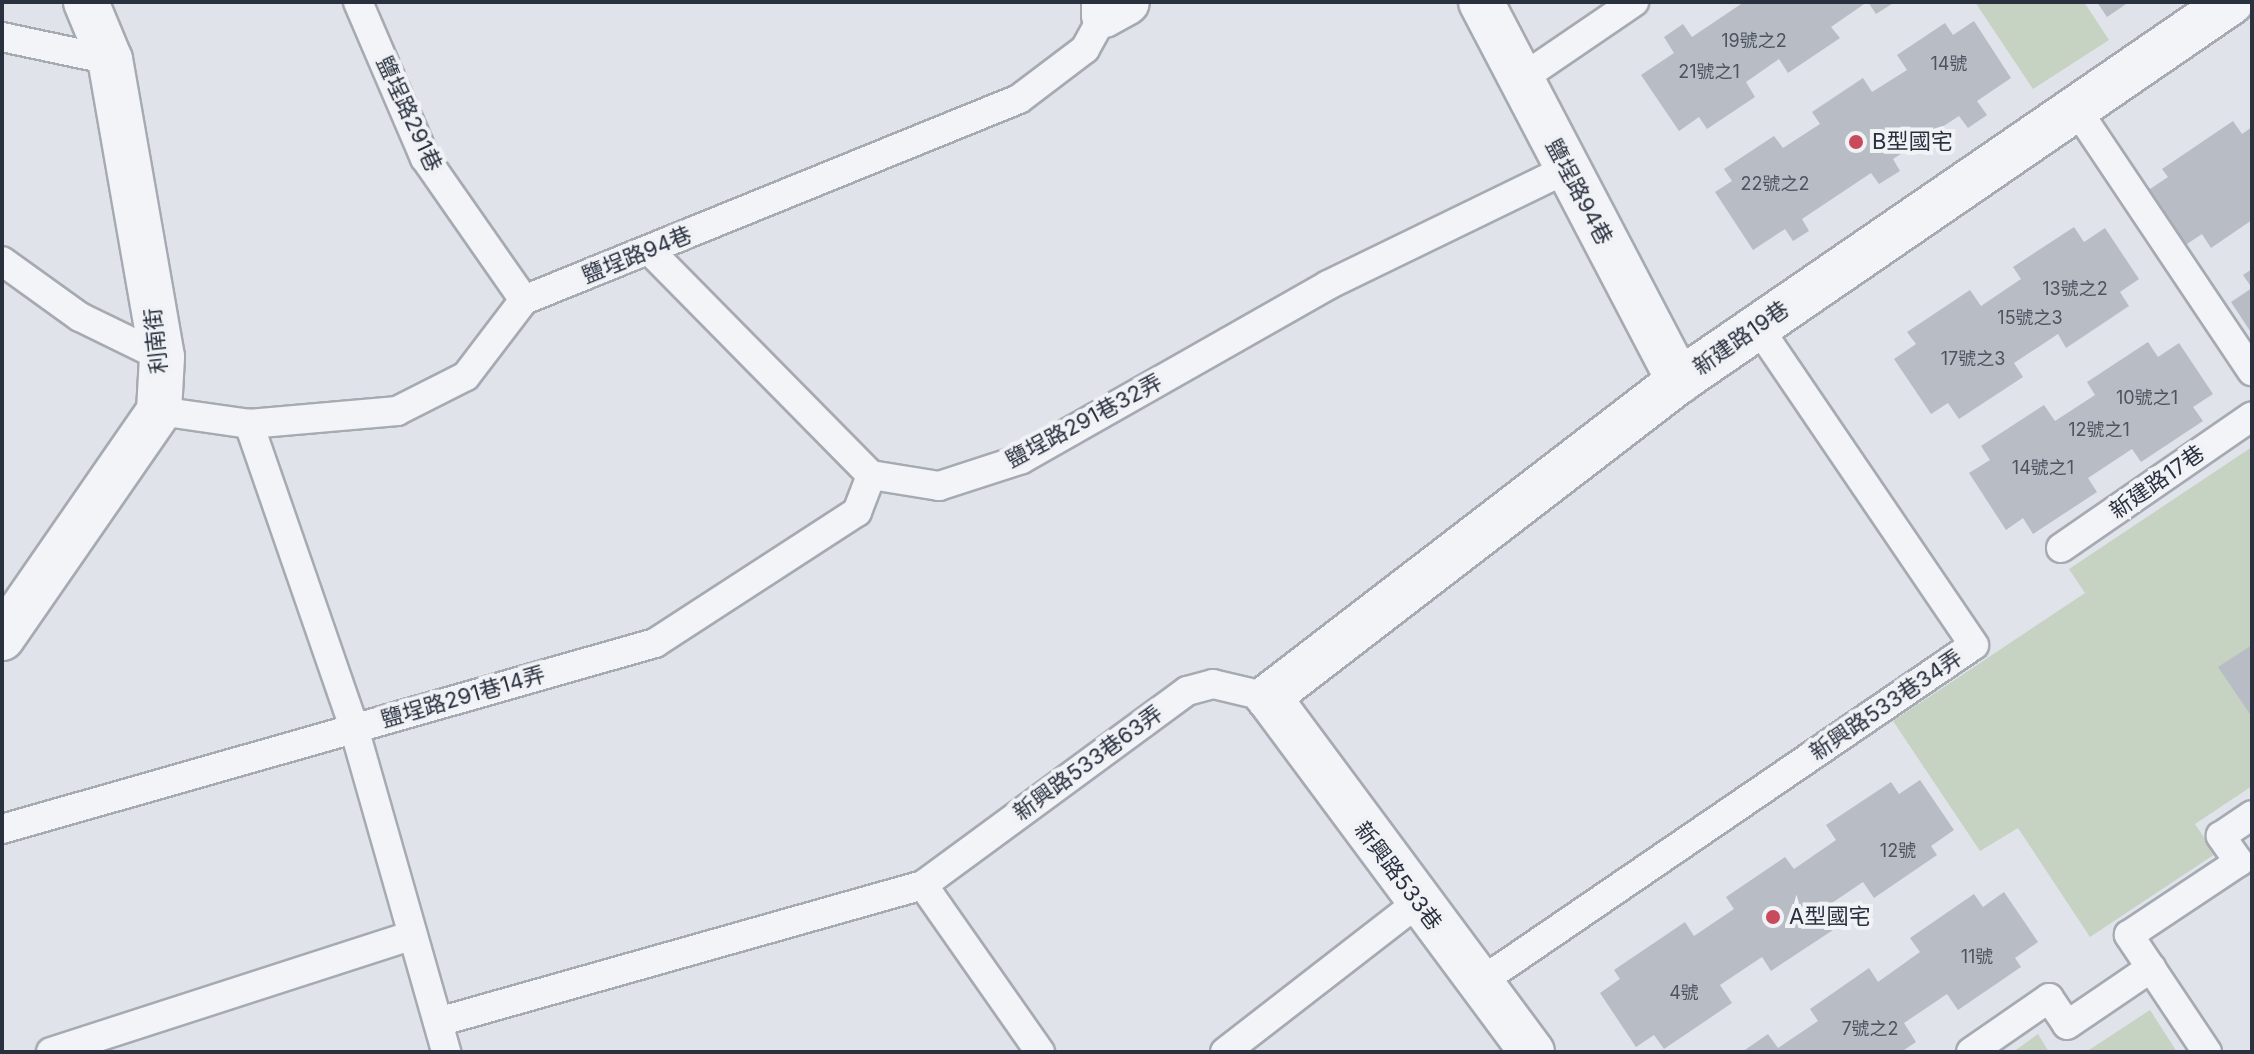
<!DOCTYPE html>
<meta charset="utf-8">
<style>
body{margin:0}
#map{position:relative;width:2254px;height:1054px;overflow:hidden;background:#e0e3e9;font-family:Inter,"Noto Sans TC",sans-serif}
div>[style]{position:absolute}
.green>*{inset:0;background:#c6d2c2}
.building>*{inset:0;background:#b8bcc5}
.roads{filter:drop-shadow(2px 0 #a5aab3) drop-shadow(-2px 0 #a5aab3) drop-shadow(0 2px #a5aab3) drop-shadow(0 -2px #a5aab3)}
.lane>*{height:28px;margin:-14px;padding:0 14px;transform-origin:14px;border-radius:14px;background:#f3f4f7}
.street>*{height:44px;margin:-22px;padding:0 22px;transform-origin:22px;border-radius:22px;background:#f3f4f7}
.dots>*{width:22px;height:22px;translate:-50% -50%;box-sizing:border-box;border:4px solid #f0f2f6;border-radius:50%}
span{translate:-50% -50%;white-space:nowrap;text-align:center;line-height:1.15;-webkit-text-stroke:8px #f0f2f6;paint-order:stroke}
.number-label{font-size:18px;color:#4d5460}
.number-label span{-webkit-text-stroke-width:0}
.street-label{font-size:22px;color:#29313f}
.poi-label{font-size:22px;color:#29313f}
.left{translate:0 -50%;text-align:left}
.frame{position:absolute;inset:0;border:4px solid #29313f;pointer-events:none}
</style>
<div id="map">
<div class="green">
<div style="clip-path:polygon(1975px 2px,2084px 2px,2109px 40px,2033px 89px)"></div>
<div style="clip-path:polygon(2252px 447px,2252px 786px,2195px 824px,2215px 854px,2090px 937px,2018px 828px,1980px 851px,1893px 721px,2085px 593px,2069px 569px)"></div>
<div style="clip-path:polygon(2150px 1010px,2177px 1052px,2086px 1052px)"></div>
<div style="clip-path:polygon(2038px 1034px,2049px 1052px,2013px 1052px)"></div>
</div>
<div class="building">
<div style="clip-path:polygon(1744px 2px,1867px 2px,1831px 27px,1840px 38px,1788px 73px,1779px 59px,1746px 82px,1755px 97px,1707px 129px,1699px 117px,1679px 131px,1641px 75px,1674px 53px,1664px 37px,1683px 24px,1692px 37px)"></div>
<div style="clip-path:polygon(1868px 2px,1895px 2px,1876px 14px)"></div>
<div style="clip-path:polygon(2097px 2px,2129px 2px,2107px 17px)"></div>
<div style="clip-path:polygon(1974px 21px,2011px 78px,1977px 101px,1987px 115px,1968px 128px,1959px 116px,1893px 159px,1900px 171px,1879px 184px,1871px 173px,1802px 219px,1809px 231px,1793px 241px,1785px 229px,1753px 250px,1715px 192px,1732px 181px,1724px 169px,1774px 136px,1783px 148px,1820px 124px,1812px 112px,1863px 78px,1872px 92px,1907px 70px,1897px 55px,1945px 23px,1953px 35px)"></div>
<div style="clip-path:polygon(2233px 121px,2242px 134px,2252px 127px,2252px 220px,2211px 248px,2202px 234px,2184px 246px,2147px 191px,2168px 177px,2162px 169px)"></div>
<div style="clip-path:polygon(2074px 227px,2084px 242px,2105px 228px,2139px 279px,2120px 292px,2129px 306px,2066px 348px,2058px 334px,2014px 363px,2023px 377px,1959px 419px,1948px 403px,1931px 414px,1894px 359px,1916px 344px,1907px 332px,1970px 290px,1981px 306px,2021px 279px,2013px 267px)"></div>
<div style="clip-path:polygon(2252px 269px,2252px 288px,2243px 275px)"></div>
<div style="clip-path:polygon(2252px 288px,2252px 334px,2231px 302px)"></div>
<div style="clip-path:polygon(2148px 342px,2158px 357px,2179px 343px,2213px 394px,2193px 407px,2203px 421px,2141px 462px,2132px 449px,2088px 478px,2097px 492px,2033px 534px,2023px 518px,2006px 530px,1969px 473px,1990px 460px,1981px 446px,2044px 405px,2055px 421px,2095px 395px,2087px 382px)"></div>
<div style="clip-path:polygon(2252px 645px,2252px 717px,2218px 667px)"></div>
<div style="clip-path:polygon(1920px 780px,1954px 830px,1931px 846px,1937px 855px,1874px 898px,1863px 882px,1820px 911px,1833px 930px,1771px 971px,1762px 957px,1720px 985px,1732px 1003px,1664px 1049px,1654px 1035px,1636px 1047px,1600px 993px,1620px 979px,1614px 970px,1685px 922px,1694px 936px,1734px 909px,1726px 897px,1785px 857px,1794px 869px,1836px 840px,1826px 825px,1891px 782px,1899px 794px)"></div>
<div style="clip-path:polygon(2004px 892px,2038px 942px,2015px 958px,2021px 967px,1958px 1010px,1947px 994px,1904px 1023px,1916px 1042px,1901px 1052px,1742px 1052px,1768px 1034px,1778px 1048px,1818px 1021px,1810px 1009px,1869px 968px,1878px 982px,1920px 952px,1910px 938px,1974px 894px,1983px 907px)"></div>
</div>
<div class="roads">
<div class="lane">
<div style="left:358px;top:2px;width:170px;rotate:66.8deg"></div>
<div style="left:425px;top:158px;width:173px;rotate:55.1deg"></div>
<div style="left:2px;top:37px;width:110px;rotate:12deg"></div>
<div style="left:1521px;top:79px;width:137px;rotate:-34.3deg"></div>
<div style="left:2075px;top:107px;width:318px;rotate:56.2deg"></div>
<div style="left:649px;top:250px;width:316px;rotate:45.4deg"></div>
<div style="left:871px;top:475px;width:69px;rotate:9.2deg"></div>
<div style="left:939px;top:486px;width:87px;rotate:-18deg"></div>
<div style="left:1022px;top:459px;width:352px;rotate:-29.6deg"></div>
<div style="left:1328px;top:285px;width:266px;rotate:-25.9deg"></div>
<div style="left:2px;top:261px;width:96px;rotate:35.7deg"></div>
<div style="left:80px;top:317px;width:91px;rotate:26deg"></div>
<div style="left:159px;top:411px;width:91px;rotate:8.2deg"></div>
<div style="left:249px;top:424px;width:149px;rotate:-5deg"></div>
<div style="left:397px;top:411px;width:77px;rotate:-26.9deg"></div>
<div style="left:466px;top:376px;width:96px;rotate:-52.7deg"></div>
<div style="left:524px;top:300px;width:534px;rotate:-22.1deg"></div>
<div style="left:1019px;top:99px;width:83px;rotate:-37.1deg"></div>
<div style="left:1085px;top:49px;width:39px;rotate:-61deg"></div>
<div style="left:249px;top:424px;width:322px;rotate:70.9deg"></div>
<div style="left:354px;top:728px;width:337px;rotate:74.1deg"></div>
<div style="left:2061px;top:548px;width:232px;rotate:-34.6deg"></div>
<div style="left:2px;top:829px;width:679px;rotate:-15.9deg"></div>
<div style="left:655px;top:643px;width:241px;rotate:-33deg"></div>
<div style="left:857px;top:512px;width:40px;rotate:-69deg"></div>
<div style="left:923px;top:885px;width:204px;rotate:55deg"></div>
<div style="left:1479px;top:983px;width:599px;rotate:-34.33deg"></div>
<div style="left:1974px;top:645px;width:386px;rotate:-124.2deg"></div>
<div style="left:438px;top:1022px;width:504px;rotate:-15.77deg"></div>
<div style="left:923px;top:885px;width:328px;rotate:-36.3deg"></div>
<div style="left:1187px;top:691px;width:27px;rotate:-15deg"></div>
<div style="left:1213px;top:684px;width:57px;rotate:13.3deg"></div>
<div style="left:51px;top:1052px;width:380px;rotate:-17.9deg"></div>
<div style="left:1225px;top:1052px;width:243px;rotate:-37.8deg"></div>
<div style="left:1971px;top:1052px;width:95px;rotate:-34.7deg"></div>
<div style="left:2049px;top:998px;width:32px;rotate:56deg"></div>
<div style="left:2067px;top:1025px;width:102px;rotate:-34.2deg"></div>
<div style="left:2207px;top:1052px;width:141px;rotate:-123.7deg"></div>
<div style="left:2129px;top:935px;width:132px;rotate:-33.6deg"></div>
<div style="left:2239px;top:862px;width:32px;rotate:-125deg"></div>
<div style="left:2221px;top:836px;width:37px;rotate:-34deg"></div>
</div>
<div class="street">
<div style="left:1104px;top:2px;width:13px;rotate:90deg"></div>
<div style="left:1104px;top:15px;width:26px;rotate:-29deg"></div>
<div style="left:1481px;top:2px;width:428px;rotate:62.4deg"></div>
<div style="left:2px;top:638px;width:276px;rotate:-55.3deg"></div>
<div style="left:159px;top:411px;width:54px;rotate:-86.8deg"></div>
<div style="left:162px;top:357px;width:302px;rotate:-99.9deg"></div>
<div style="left:110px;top:60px;width:63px;rotate:-112.5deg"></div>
<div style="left:1532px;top:1052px;width:442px;rotate:-126.6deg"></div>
<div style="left:1268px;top:697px;width:518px;rotate:-37.56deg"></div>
<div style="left:1679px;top:381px;width:670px;rotate:-34.47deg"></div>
</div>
</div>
<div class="dots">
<div style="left:1856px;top:142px;background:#c94a5b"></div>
<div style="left:1773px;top:917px;background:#c94a5b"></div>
</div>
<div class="number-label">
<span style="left:1754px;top:41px">19號之2</span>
<span style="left:1949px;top:64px">14號</span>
<span style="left:1709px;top:72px">21號之1</span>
<span style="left:1775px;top:184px">22號之2</span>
<span style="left:2075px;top:289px">13號之2</span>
<span style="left:2030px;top:318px">15號之3</span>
<span style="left:1973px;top:359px">17號之3</span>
<span style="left:2147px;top:398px">10號之1</span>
<span style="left:2099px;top:430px">12號之1</span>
<span style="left:2043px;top:468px">14號之1</span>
<span style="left:1898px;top:851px">12號</span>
<span style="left:1977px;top:957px">11號</span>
<span style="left:1684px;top:993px">4號</span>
<span style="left:1870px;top:1029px">7號之2</span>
</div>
<div class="street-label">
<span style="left:409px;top:114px;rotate:65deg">鹽埕路291巷</span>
<span style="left:1579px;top:192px;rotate:62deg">鹽埕路94巷</span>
<span style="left:637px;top:255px;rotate:-22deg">鹽埕路94巷</span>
<span style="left:1741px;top:338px;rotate:-35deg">新建路19巷</span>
<span style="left:156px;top:341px;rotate:-96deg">利南街</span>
<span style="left:1084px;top:421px;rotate:-28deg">鹽埕路291巷32弄</span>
<span style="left:2157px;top:482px;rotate:-35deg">新建路17巷</span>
<span style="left:463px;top:697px;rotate:-16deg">鹽埕路291巷14弄</span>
<span style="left:1886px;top:705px;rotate:-34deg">新興路533巷34弄</span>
<span style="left:1088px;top:763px;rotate:-36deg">新興路533巷63弄</span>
<span style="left:1398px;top:876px;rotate:53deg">新興路533巷</span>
</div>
<div class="poi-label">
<span class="left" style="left:1872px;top:142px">B型國宅</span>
<span class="left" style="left:1789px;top:917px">A型國宅</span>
</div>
<div class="frame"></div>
</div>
